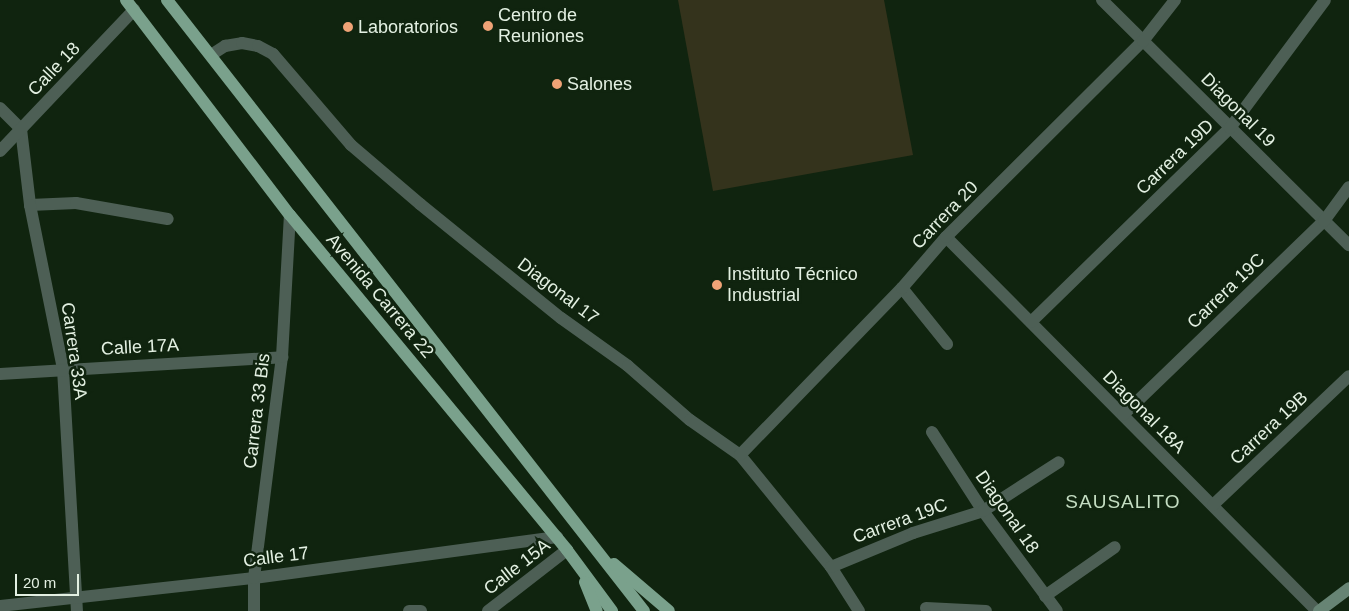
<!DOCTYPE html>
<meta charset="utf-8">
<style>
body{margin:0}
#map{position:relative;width:1349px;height:611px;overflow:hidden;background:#10240f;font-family:Helvetica,sans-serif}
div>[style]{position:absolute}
.green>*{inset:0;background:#34331c}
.service>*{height:12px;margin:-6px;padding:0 6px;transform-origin:6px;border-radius:6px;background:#4d5f55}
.minor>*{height:12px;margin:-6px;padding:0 6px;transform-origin:6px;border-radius:6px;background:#4d5f55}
.secondary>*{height:12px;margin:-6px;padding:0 6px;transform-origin:6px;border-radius:6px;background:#678474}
.primary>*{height:12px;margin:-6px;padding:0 6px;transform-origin:6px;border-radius:6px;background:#7aa18c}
.dots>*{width:14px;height:14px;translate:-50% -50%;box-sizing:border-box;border:2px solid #10240f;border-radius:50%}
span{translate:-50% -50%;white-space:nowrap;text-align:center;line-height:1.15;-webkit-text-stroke:5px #10240f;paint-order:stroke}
.poi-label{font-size:18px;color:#e3f0e2}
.left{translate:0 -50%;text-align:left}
.street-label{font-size:18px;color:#e3f0e2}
.neighbourhood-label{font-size:19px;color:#c4ddc2;letter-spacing:1px}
.scale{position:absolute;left:15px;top:574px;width:64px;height:22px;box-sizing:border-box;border:2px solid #e3f0e2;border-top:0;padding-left:6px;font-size:15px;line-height:18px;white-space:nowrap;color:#e3f0e2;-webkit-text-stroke:4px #10240f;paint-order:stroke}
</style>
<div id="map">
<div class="green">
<div style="clip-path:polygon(678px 0,884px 0,913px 155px,713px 191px)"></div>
</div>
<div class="service">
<div style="left:30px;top:205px;width:46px;rotate:-2.5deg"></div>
<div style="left:76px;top:203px;width:93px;rotate:9.9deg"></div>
<div style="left:926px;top:608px;width:60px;rotate:2.9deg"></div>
<div style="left:409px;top:611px;width:12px"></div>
</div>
<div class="minor">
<div style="left:1102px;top:0;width:348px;rotate:44.8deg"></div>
<div style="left:211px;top:55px;width:17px;rotate:-33deg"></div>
<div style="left:225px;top:46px;width:17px;rotate:-10deg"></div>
<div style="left:242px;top:43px;width:16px;rotate:11deg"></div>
<div style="left:258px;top:46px;width:17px;rotate:28deg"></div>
<div style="left:273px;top:54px;width:120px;rotate:49.4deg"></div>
<div style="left:351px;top:145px;width:91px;rotate:40.5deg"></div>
<div style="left:420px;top:204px;width:181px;rotate:39deg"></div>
<div style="left:561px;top:318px;width:82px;rotate:35.6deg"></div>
<div style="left:628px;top:366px;width:82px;rotate:41.1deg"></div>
<div style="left:690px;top:420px;width:61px;rotate:35deg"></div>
<div style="left:740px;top:455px;width:144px;rotate:50.9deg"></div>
<div style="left:831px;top:567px;width:52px;rotate:57.5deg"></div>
<div style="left:0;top:108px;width:30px;rotate:45deg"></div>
<div style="left:21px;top:129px;width:77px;rotate:83.2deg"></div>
<div style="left:30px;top:205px;width:167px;rotate:78.6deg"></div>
<div style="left:63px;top:369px;width:242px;rotate:86.7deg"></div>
<div style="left:0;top:151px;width:195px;rotate:-46.5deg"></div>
<div style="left:946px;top:237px;width:527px;rotate:45.23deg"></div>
<div style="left:902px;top:288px;width:72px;rotate:51.2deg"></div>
<div style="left:1031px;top:322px;width:278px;rotate:-44.3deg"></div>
<div style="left:1230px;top:128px;width:159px;rotate:-53.4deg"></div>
<div style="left:0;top:374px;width:283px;rotate:-3.4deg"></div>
<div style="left:1123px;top:415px;width:279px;rotate:-44deg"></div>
<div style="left:1324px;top:221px;width:42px;rotate:-53.7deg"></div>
<div style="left:932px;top:432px;width:94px;rotate:57.2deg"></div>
<div style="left:983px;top:511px;width:124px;rotate:53.5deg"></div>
<div style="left:740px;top:455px;width:233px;rotate:-45.9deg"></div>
<div style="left:902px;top:288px;width:67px;rotate:-49.2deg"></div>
<div style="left:946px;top:237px;width:278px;rotate:-44.9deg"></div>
<div style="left:1143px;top:41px;width:52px;rotate:-52deg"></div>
<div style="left:1213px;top:505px;width:187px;rotate:-43.5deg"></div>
<div style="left:831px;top:567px;width:89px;rotate:-22.5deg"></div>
<div style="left:913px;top:533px;width:73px;rotate:-17.4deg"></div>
<div style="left:983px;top:511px;width:90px;rotate:-32.8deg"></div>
<div style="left:1045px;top:596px;width:85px;rotate:-35deg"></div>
<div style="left:0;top:606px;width:256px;rotate:-6.3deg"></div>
<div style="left:254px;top:578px;width:306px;rotate:-7.7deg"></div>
<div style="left:254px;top:611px;width:33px;rotate:-90deg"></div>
<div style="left:254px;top:578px;width:223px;rotate:-82.8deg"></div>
<div style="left:282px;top:357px;width:142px;rotate:-86.8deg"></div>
<div style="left:488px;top:611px;width:100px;rotate:-37.7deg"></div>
</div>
<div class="secondary">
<div style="left:1319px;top:611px;width:38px;rotate:-37deg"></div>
</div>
<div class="primary">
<div style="left:126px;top:0;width:270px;rotate:52.7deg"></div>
<div style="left:290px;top:215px;width:435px;rotate:50.4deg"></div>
<div style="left:567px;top:550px;width:76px;rotate:53.6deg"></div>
<div style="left:167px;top:0;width:775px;rotate:52.02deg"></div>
<div style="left:614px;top:564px;width:72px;rotate:40.5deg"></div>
<div style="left:585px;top:582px;width:31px;rotate:68deg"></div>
</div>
<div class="dots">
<div style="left:488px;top:26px;background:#efa376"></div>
<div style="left:348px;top:27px;background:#efa376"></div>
<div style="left:557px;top:84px;background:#efa376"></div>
<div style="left:717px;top:285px;background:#efa376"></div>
</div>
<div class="poi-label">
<span class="left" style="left:498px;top:26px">Centro de<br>Reuniones</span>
<span class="left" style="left:358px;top:27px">Laboratorios</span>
<span class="left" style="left:567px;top:84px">Salones</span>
<span class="left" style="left:727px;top:285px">Instituto Técnico<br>Industrial</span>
</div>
<div class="street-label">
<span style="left:54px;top:69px;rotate:-46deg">Calle 18</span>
<span style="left:1238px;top:110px;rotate:45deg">Diagonal 19</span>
<span style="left:1175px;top:157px;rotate:-44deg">Carrera 19D</span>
<span style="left:945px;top:215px;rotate:-46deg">Carrera 20</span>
<span style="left:558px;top:291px;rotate:37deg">Diagonal 17</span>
<span style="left:1226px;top:291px;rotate:-44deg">Carrera 19C</span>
<span style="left:380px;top:296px;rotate:50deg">Avenida Carrera 22</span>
<span style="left:140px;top:347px;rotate:-3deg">Calle 17A</span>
<span style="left:74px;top:351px;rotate:82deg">Carrera 33A</span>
<span style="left:257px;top:411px;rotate:-83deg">Carrera 33 Bis</span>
<span style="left:1144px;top:412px;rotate:45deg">Diagonal 18A</span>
<span style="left:1269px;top:428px;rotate:-43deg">Carrera 19B</span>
<span style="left:1007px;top:512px;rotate:55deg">Diagonal 18</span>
<span style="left:900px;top:521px;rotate:-20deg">Carrera 19C</span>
<span style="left:276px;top:557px;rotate:-7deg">Calle 17</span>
<span style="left:517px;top:567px;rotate:-38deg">Calle 15A</span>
</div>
<div class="neighbourhood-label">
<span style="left:1123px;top:502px">SAUSALITO</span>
</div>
<div class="scale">20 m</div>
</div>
